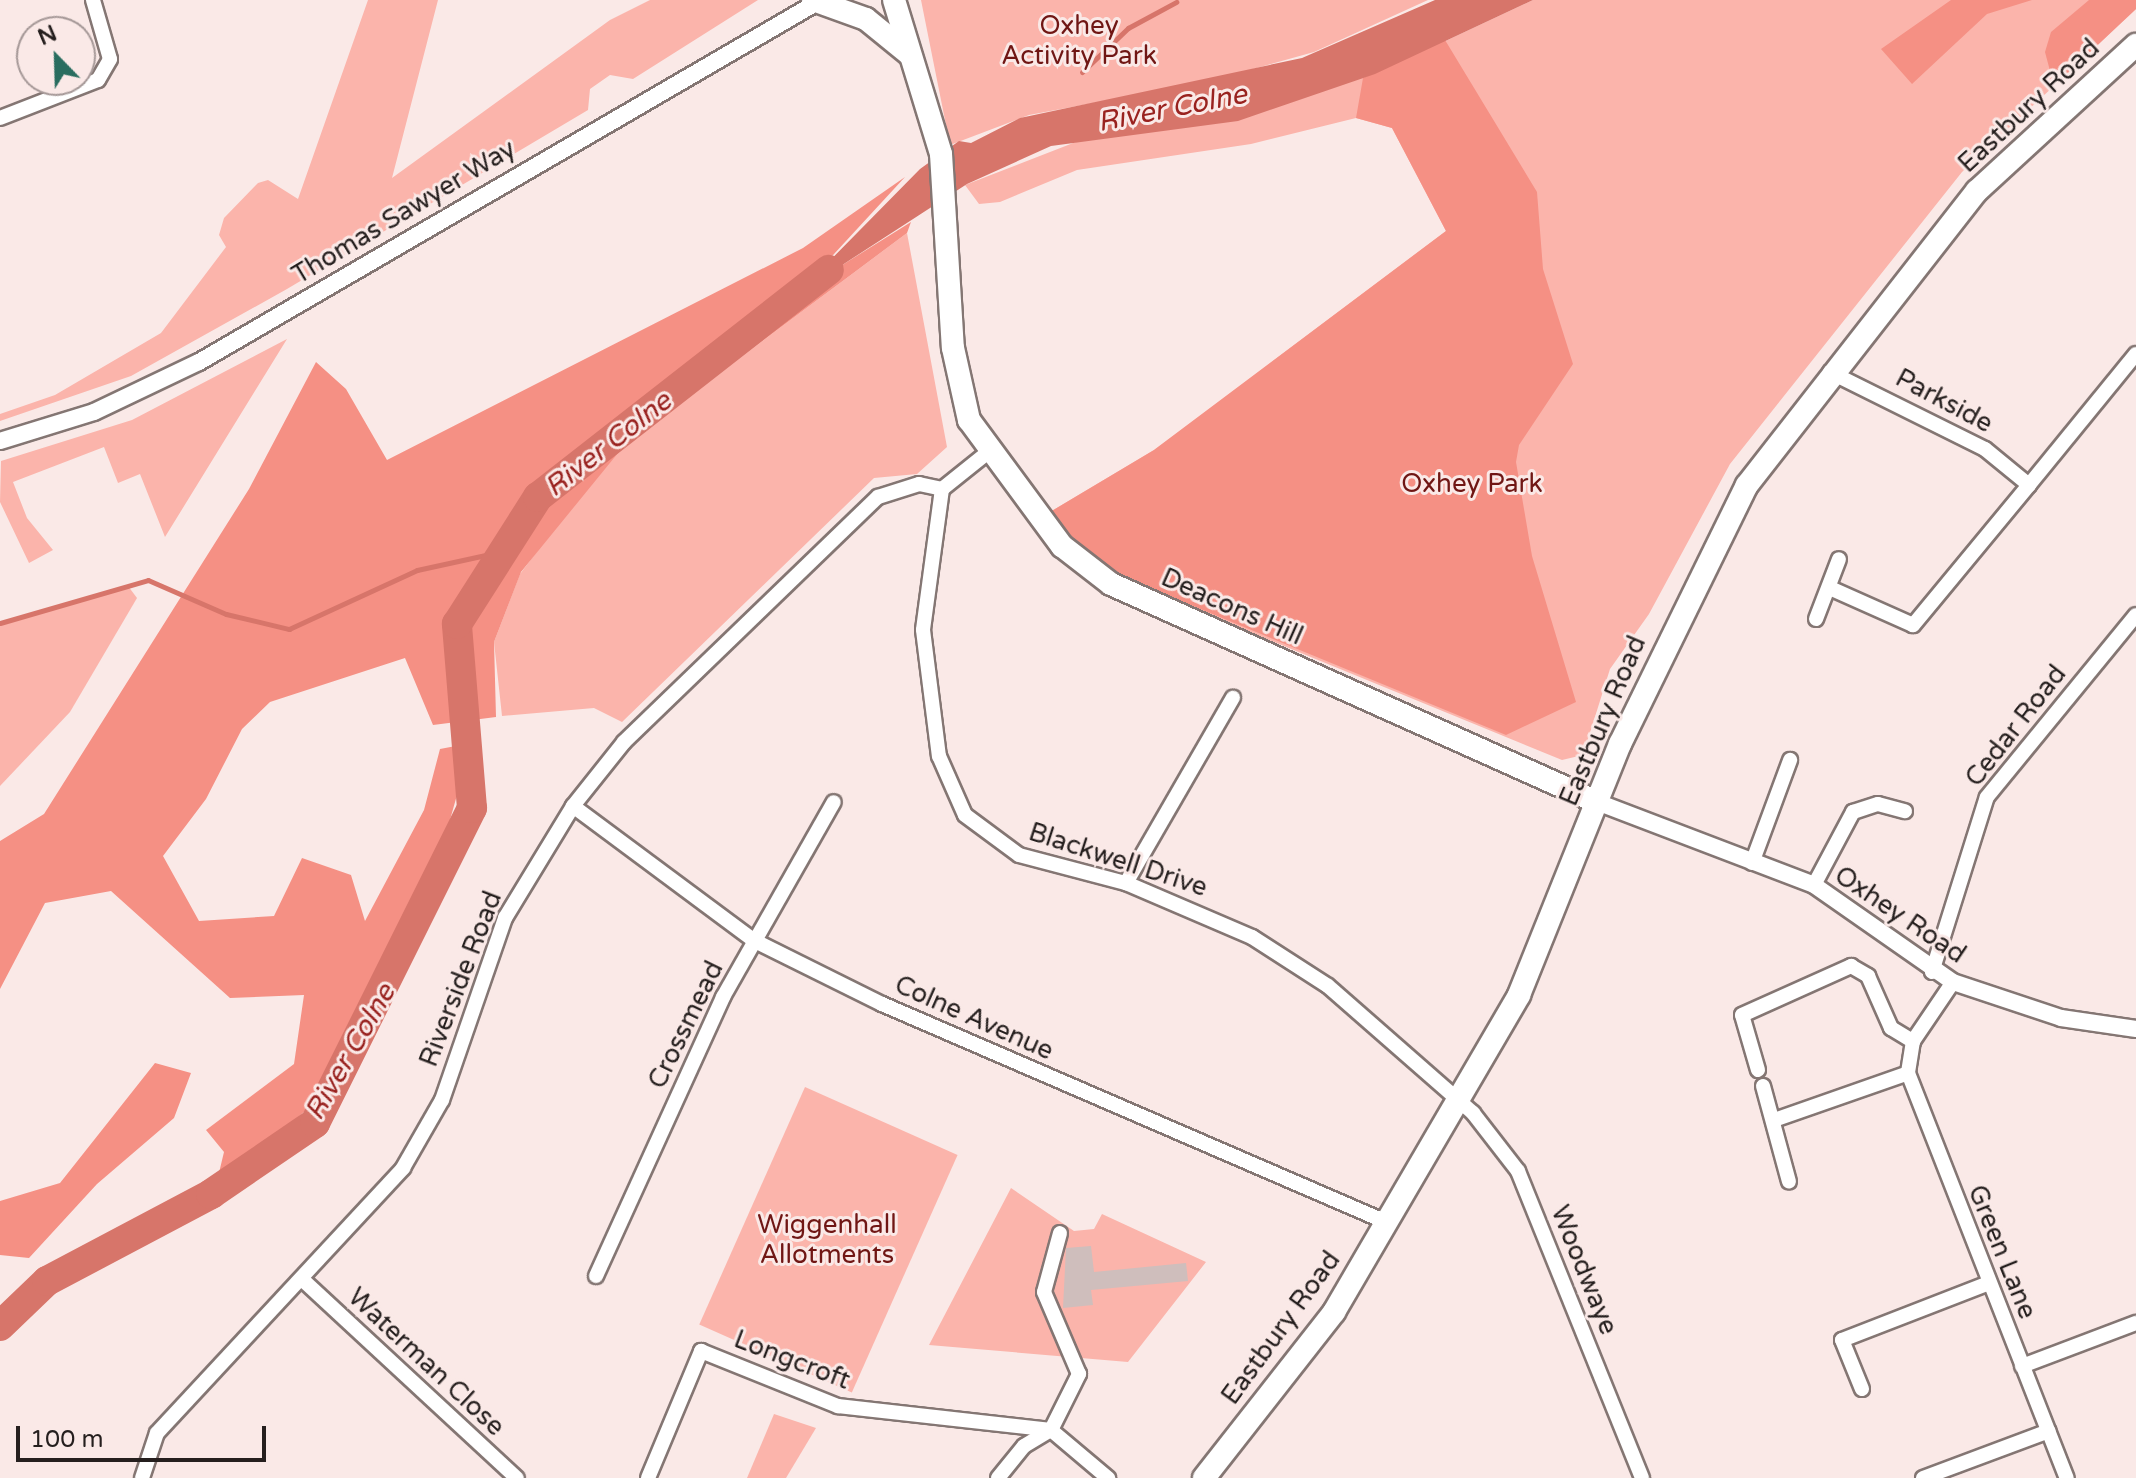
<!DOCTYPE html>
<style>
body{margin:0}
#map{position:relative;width:2136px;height:1478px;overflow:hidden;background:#fae9e7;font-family:"Varela Round",sans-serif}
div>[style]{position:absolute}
.green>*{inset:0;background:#fbb4ab;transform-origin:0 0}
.forest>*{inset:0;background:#f59084}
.water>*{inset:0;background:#d7756a}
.stream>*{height:5px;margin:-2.5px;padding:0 2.5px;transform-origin:2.5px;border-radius:2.5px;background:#d7756a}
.river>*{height:30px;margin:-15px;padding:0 15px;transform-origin:15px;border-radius:15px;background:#d7756a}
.building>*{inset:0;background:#cfbebc}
.roads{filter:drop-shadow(2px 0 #847673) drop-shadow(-2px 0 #847673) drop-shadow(0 2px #847673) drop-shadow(0 -2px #847673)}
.minor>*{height:14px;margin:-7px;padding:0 7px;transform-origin:7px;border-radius:7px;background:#fff}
.tertiary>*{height:16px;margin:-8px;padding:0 8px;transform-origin:8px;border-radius:8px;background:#fff}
.primary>*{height:22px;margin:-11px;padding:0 11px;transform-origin:11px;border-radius:11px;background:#fff}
span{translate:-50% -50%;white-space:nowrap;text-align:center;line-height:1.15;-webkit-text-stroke:6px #fae9e7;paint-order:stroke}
.park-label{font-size:26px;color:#701614}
.street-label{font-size:26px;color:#251f1e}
.water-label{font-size:28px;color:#99221f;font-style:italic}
.north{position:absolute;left:16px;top:16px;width:80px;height:80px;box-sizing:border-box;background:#fae9e7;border:2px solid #a59897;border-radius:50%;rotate:337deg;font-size:22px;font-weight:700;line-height:32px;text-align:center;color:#251f1e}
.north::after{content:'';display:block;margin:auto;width:28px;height:36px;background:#296d5f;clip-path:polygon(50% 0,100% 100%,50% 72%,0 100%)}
.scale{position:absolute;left:16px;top:1426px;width:250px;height:36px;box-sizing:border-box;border:4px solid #251f1e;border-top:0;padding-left:10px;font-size:24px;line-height:28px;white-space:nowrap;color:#251f1e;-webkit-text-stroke:6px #fae9e7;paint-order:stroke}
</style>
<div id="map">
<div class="green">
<div style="clip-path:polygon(368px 0,438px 0,392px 178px,610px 20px,650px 0,758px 0,633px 79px,610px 75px,590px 89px,588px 110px,287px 289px,131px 376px,0 421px,0 414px,55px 395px,161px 333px,226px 247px,219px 235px,224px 218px,258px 183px,268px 180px,298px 199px)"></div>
<div style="clip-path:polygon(921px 0,1428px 0,1314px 52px,1206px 82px,1029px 115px,950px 145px)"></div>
<div style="clip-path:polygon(1533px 0,2136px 0,2136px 9px,1962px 172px,1730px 464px,1649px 614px,1610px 669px,1583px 755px,1562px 760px,1174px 601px,1050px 512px,1154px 450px,1446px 231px,1392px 128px,1356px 118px,1251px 144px,1077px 170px,1000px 202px,979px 204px,965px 185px,1086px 138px,1375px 74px)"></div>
<div style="clip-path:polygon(907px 233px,947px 447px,917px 474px,874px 478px,622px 722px,594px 708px,502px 716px,494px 642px,520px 574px,566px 513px,627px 442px)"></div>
<div style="clip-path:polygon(287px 339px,165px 537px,140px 474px,118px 483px,104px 447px,13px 482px,27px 518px,53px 550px,29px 563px,0 502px,1px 461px,132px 420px)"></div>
<div style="clip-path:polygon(128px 586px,137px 598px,70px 712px,0 786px,0 623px)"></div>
<div style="left:805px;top:1087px;width:167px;height:260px;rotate:24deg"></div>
<div style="clip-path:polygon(1011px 1188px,1074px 1231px,1094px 1229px,1102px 1214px,1206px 1262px,1128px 1362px,929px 1345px)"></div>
<div style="clip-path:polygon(774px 1414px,816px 1428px,786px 1478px,747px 1478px)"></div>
</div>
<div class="forest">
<div style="clip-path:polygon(1951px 0,2032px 0,1987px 14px,1912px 84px,1881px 49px)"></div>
<div style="clip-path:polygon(2089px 0,2136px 0,2136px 9px,2054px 86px,2045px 52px,2051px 32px)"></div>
<div style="clip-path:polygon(1445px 40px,1537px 192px,1543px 269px,1573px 364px,1519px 445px,1516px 462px,1532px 556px,1576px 702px,1506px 735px,1091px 564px,1050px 512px,1154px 450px,1446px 231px,1392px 128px,1356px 118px,1363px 78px)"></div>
<div style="clip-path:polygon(905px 177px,799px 292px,911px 222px,907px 233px,627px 442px,521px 572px,494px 642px,496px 717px,433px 725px,405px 658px,270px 702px,242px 729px,206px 799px,163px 856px,199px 921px,274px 916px,302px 858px,351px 875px,365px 921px,424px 810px,440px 749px,461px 745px,461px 781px,442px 848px,308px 1108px,246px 1166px,217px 1181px,224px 1152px,206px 1130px,294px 1064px,304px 995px,230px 998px,111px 891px,45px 903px,0 989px,0 841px,44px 814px,249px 489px,316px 362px,346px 389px,387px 460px,803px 248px)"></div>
<div style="clip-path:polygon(155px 1063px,191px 1073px,174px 1118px,97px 1184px,29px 1258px,0 1255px,0 1201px,60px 1183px)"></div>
</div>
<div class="water">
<div style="clip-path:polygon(1435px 0,1533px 0,1375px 74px,1238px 121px,1051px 146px,967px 184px,796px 295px,920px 169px,959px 141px,971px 143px,1020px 118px,1302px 58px)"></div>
</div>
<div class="stream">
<div style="left:1082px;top:72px;width:64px;rotate:-43.7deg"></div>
<div style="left:1128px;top:28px;width:55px;rotate:-28.4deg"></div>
<div style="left:0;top:623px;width:154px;rotate:-16.2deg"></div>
<div style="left:148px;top:580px;width:85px;rotate:23.6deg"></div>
<div style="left:226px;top:614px;width:65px;rotate:13.4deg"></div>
<div style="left:289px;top:629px;width:141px;rotate:-24.7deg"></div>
<div style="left:417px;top:570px;width:89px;rotate:-12.3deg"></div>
</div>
<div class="river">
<div style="left:0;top:1326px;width:65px;rotate:-43.8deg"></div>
<div style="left:47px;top:1281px;width:186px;rotate:-27.9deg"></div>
<div style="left:211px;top:1194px;width:126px;rotate:-34.3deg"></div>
<div style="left:315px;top:1123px;width:352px;rotate:-63.5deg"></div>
<div style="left:472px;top:808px;width:185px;rotate:-94.7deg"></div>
<div style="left:457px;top:624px;width:151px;rotate:-57.5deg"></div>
<div style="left:538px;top:497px;width:369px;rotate:-38deg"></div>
</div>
<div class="building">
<div style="clip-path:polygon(1091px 1246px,1094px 1272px,1186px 1263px,1188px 1281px,1091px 1290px,1093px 1305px,1063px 1308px,1066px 1248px)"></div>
</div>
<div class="roads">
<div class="minor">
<div style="left:0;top:118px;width:105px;rotate:-21.2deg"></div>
<div style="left:98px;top:80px;width:24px;rotate:-60deg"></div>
<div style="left:110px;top:59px;width:61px;rotate:-106.1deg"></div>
<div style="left:1830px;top:372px;width:173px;rotate:26.4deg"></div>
<div style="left:1985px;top:449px;width:57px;rotate:39.3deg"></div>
<div style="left:2029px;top:485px;width:182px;rotate:129.6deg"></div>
<div style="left:1913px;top:625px;width:91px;rotate:-156deg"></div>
<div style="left:987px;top:453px;width:58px;rotate:141.3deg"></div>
<div style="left:942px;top:489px;width:142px;rotate:97.7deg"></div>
<div style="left:923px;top:630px;width:127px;rotate:82.8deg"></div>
<div style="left:939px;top:756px;width:64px;rotate:66.2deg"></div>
<div style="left:965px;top:815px;width:67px;rotate:36.5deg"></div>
<div style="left:1019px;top:855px;width:111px;rotate:14.7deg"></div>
<div style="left:1126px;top:883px;width:137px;rotate:23.2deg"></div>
<div style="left:1252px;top:937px;width:90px;rotate:32.8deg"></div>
<div style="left:1328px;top:986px;width:193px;rotate:41.2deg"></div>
<div style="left:1473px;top:1113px;width:73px;rotate:52.2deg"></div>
<div style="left:1518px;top:1171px;width:331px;rotate:68deg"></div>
<div style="left:2029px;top:485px;width:169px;rotate:-50.8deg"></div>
<div style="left:1816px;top:619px;width:64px;rotate:-69deg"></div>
<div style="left:573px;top:806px;width:227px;rotate:36.6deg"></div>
<div style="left:755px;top:941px;width:142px;rotate:26.4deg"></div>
<div style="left:882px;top:1004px;width:547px;rotate:23.38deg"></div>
<div style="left:1752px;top:863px;width:110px;rotate:-69.7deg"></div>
<div style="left:1126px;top:883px;width:214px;rotate:-60deg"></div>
<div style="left:1814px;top:885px;width:83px;rotate:-61.9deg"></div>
<div style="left:1853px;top:812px;width:26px;rotate:-18deg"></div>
<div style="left:1878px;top:804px;width:28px;rotate:15deg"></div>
<div style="left:1932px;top:972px;width:183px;rotate:-72.6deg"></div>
<div style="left:1987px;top:797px;width:235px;rotate:-50.7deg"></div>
<div style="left:1953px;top:982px;width:71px;rotate:124.1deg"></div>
<div style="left:1913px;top:1041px;width:32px;rotate:99deg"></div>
<div style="left:1908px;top:1073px;width:435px;rotate:68.6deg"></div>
<div style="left:1758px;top:1070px;width:57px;rotate:-106.2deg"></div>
<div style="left:1742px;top:1015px;width:120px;rotate:-24.2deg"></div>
<div style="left:1851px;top:966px;width:20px;rotate:30deg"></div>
<div style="left:1868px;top:976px;width:57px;rotate:66.1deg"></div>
<div style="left:1891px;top:1028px;width:26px;rotate:31deg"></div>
<div style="left:1763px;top:1086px;width:99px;rotate:74.8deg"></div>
<div style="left:1777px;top:1119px;width:139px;rotate:-19.3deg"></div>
<div style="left:596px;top:1276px;width:307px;rotate:-65.5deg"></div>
<div style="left:723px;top:997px;width:224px;rotate:-60.4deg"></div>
<div style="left:304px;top:1281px;width:290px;rotate:42.8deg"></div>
<div style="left:2022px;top:1366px;width:122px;rotate:-20.7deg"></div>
<div style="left:1862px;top:1389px;width:53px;rotate:-112.2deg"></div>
<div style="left:1842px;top:1340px;width:158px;rotate:-21.2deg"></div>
<div style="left:142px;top:1478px;width:47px;rotate:-71.6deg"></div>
<div style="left:157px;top:1433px;width:362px;rotate:-47.1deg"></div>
<div style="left:403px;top:1168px;width:78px;rotate:-60.2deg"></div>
<div style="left:442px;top:1100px;width:193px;rotate:-70.9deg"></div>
<div style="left:505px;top:918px;width:131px;rotate:-58.7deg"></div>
<div style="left:573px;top:806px;width:82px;rotate:-51.4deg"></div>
<div style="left:624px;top:742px;width:353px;rotate:-44deg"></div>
<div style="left:878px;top:497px;width:43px;rotate:-17.6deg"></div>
<div style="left:919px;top:484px;width:24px;rotate:12deg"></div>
<div style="left:648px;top:1478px;width:138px;rotate:-67.3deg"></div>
<div style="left:701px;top:1351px;width:148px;rotate:21.9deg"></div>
<div style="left:838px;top:1406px;width:214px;rotate:6.4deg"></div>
<div style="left:1051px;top:1430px;width:75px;rotate:40.1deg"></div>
<div style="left:998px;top:1478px;width:41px;rotate:-50.9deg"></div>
<div style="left:1024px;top:1446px;width:31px;rotate:-31deg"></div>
<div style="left:1051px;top:1430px;width:63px;rotate:-63.4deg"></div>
<div style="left:1079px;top:1374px;width:89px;rotate:-113.1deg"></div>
<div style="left:1044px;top:1292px;width:61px;rotate:-74.8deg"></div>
<div style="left:1923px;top:1478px;width:134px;rotate:-20.5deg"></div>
</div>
<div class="tertiary">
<div style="left:0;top:441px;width:98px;rotate:-17.1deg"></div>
<div style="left:94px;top:412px;width:116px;rotate:-25.5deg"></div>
<div style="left:199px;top:362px;width:720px;rotate:-30.2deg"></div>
<div style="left:1597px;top:802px;width:232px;rotate:20.9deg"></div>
<div style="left:1814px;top:885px;width:169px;rotate:34.9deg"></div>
<div style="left:1953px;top:982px;width:114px;rotate:18.4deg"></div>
<div style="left:2061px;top:1018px;width:76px;rotate:8.3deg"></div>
</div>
<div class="primary">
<div style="left:813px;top:0;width:56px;rotate:19.7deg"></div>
<div style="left:866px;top:19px;width:55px;rotate:39.1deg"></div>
<div style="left:894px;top:0;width:161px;rotate:73deg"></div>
<div style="left:941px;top:154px;width:194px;rotate:86.5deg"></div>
<div style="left:953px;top:348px;width:74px;rotate:77.5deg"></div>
<div style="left:969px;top:420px;width:157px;rotate:53.6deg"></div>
<div style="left:1062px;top:546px;width:62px;rotate:37.8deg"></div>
<div style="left:1111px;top:584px;width:533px;rotate:24.16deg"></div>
<div style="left:1204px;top:1478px;width:211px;rotate:-51.9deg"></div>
<div style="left:1334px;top:1312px;width:367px;rotate:-59.7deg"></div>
<div style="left:1519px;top:995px;width:271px;rotate:-68.1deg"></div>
<div style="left:1620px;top:744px;width:288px;rotate:-63.9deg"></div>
<div style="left:1747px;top:485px;width:373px;rotate:-52deg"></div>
<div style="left:1977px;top:191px;width:216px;rotate:-42.6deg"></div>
</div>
</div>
<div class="park-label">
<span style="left:1079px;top:41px">Oxhey<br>Activity Park</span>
<span style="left:1472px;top:484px">Oxhey Park</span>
<span style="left:827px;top:1240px">Wiggenhall<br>Allotments</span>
</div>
<div class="street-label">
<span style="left:2029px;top:106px;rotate:-43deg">Eastbury Road</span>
<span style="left:404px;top:212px;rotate:-31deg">Thomas Sawyer Way</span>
<span style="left:1944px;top:401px;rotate:28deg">Parkside</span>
<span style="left:1232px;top:607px;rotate:24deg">Deacons Hill</span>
<span style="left:1603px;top:721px;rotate:-67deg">Eastbury Road</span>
<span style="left:2016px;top:726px;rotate:-52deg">Cedar Road</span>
<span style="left:1118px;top:860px;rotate:18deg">Blackwell Drive</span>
<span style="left:1900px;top:915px;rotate:34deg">Oxhey Road</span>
<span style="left:461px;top:979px;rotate:-69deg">Riverside Road</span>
<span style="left:974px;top:1018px;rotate:24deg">Colne Avenue</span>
<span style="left:686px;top:1025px;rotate:-64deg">Crossmead</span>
<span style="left:2002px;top:1252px;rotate:68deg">Green Lane</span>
<span style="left:1584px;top:1270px;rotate:68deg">Woodwaye</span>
<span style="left:1281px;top:1328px;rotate:-54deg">Eastbury Road</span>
<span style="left:792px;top:1360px;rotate:21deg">Longcroft</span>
<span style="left:426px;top:1362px;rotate:43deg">Waterman Close</span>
</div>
<div class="water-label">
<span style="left:1172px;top:108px;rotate:-11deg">River Colne</span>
<span style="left:608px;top:444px;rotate:-38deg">River Colne</span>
<span style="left:350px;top:1052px;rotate:-60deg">River Colne</span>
</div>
<div class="north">N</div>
<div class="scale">100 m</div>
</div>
